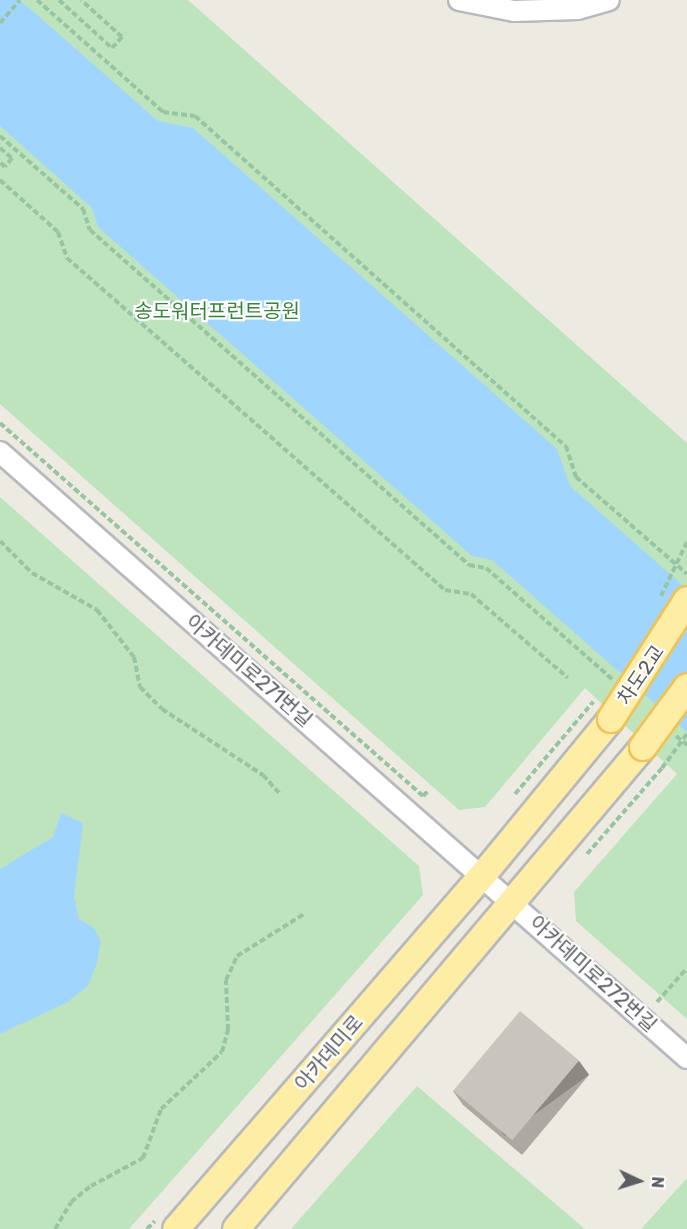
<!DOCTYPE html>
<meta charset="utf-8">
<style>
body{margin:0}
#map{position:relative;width:687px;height:1229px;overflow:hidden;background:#edeae1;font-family:Rubik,"Noto Sans KR",sans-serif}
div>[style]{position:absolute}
.green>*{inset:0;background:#bee4bd}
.water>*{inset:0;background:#a0d6fe}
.path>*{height:4px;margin-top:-2px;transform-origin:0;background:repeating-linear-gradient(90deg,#97c5a3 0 6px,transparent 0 9px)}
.roads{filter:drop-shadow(2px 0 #b7b9be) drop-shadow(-2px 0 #b7b9be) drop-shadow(0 2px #b7b9be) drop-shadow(0 -2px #b7b9be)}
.minor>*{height:20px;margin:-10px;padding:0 10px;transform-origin:10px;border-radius:10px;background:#fff}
.major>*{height:26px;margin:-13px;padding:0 13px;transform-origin:13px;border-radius:13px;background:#feeea5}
.path-bridge>*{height:4px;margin-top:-2px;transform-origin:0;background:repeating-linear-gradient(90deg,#97c5a3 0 6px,transparent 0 9px)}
.bridges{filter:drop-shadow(2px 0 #efc357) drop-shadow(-2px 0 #efc357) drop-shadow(0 2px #efc357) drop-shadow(0 -2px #efc357)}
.major-bridge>*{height:26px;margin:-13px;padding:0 13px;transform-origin:13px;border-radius:13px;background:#feeea5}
.wall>*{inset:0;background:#aca9a3}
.shaded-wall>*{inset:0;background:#8c8985;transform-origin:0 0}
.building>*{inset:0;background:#c8c4be;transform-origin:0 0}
span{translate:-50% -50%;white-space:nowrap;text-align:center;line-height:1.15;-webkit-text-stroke:4.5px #fff;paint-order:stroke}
.park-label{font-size:20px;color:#368539}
.street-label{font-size:20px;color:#5a5d62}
.north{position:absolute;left:609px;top:1151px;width:60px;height:60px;-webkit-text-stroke:4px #fff;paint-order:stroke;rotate:94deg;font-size:16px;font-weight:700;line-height:24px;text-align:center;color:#5a5d62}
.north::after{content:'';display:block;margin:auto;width:21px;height:27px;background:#5a5d62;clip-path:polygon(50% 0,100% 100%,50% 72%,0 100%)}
</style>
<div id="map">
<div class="green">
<div style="clip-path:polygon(0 0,188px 0,687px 443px,687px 1019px,576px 921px,574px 892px,677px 774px,585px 688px,485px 807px,459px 810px,0 404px)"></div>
<div style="clip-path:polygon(0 497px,419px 866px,423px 895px,129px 1229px,0 1229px)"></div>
<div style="clip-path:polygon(417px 1086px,585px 1229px,291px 1229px)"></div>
<div style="clip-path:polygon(687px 1178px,687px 1229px,641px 1229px)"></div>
</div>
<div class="water">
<div style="clip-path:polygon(0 0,20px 0,158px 121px,193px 128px,557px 449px,570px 486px,687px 589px,687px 732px,492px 560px,472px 556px,98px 227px,92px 208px,0 126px)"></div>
<div style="clip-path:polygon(61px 813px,83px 823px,74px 896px,79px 919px,94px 928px,101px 941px,97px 963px,88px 986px,66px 1003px,0 1034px,0 869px,53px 837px)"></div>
</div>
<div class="path">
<div style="left:37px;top:0;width:169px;rotate:41.6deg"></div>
<div style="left:163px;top:112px;width:32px;rotate:7deg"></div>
<div style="left:195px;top:116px;width:497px;rotate:41.7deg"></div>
<div style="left:566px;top:446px;width:33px;rotate:72deg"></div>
<div style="left:576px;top:477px;width:147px;rotate:41.1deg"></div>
<div style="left:59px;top:0;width:72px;rotate:42.2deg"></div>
<div style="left:112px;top:48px;width:15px;rotate:-48deg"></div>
<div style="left:122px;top:37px;width:55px;rotate:-137.9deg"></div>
<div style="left:0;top:23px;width:30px;rotate:-49deg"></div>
<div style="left:0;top:136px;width:111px;rotate:41.3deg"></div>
<div style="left:83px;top:209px;width:22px;rotate:72deg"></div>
<div style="left:90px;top:230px;width:506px;rotate:41.47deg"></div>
<div style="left:469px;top:565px;width:17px;rotate:10deg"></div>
<div style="left:486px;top:568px;width:168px;rotate:41.4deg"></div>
<div style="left:0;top:148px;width:16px;rotate:40deg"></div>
<div style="left:12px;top:158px;width:11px;rotate:128deg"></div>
<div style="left:5px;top:167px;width:7px;rotate:-135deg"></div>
<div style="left:0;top:180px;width:78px;rotate:41.9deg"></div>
<div style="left:58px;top:232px;width:28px;rotate:71deg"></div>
<div style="left:67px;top:258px;width:503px;rotate:41.29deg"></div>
<div style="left:445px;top:590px;width:26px;rotate:9deg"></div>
<div style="left:471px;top:594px;width:128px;rotate:40.9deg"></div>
<div style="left:0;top:423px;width:564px;rotate:41.41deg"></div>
<div style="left:423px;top:796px;width:8px;rotate:-45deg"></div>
<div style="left:0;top:541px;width:45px;rotate:45deg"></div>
<div style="left:32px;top:573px;width:75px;rotate:29.6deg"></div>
<div style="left:97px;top:610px;width:60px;rotate:51.8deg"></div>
<div style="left:134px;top:657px;width:31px;rotate:79deg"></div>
<div style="left:140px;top:687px;width:31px;rotate:45deg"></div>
<div style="left:162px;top:709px;width:121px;rotate:33.2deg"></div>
<div style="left:263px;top:775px;width:25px;rotate:48deg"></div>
<div style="left:676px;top:736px;width:14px;rotate:39deg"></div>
<div style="left:515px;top:794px;width:121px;rotate:-49.7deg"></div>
<div style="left:587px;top:854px;width:114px;rotate:-48.9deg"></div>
<div style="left:657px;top:1002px;width:45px;rotate:-48.6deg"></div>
<div style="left:55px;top:1229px;width:31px;rotate:-59deg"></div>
<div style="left:71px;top:1202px;width:26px;rotate:-39deg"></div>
<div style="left:91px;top:1186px;width:59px;rotate:-28.3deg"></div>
<div style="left:143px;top:1158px;width:52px;rotate:-69.8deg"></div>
<div style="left:161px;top:1109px;width:83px;rotate:-43.1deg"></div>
<div style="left:222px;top:1052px;width:23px;rotate:-75deg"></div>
<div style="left:228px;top:1030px;width:50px;rotate:-92.3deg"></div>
<div style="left:226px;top:980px;width:26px;rotate:-65deg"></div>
<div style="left:237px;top:956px;width:79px;rotate:-32.1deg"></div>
<div style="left:147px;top:1229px;width:11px;rotate:-45deg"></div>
</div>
<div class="roads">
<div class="minor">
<div style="left:459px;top:0;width:56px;rotate:11.3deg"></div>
<div style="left:514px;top:11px;width:64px;rotate:-1.8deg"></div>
<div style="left:578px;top:9px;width:32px;rotate:-16deg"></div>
<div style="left:0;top:452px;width:916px;rotate:41.42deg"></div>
</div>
<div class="major">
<div style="left:176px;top:1229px;width:467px;rotate:-49.1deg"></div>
<div style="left:482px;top:876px;width:203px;rotate:-50.6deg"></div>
<div style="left:236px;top:1229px;width:631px;rotate:-49.82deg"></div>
</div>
</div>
<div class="path-bridge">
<div style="left:661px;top:596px;width:60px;rotate:-64.3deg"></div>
<div style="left:662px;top:768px;width:42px;rotate:-53.7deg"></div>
</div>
<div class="bridges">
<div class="major-bridge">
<div style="left:611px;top:719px;width:141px;rotate:-57.4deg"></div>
<div style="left:643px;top:747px;width:74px;rotate:-53.7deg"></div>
</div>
</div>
<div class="wall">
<div style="clip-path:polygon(579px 1061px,589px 1075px,522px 1155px,463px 1105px,453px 1091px)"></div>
</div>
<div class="shaded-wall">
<div style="left:579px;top:1061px;width:17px;height:104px;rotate:54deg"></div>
</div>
<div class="building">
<div style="left:520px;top:1011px;width:77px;height:104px;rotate:40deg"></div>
</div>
<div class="park-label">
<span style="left:217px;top:311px">송도워터프런트공원</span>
</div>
<div class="street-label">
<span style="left:249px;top:671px;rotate:41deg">아카데미로271번길</span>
<span style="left:641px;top:675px;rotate:-56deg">차도2교</span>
<span style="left:593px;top:974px;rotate:42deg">아카데미로272번길</span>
<span style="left:329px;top:1053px;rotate:-49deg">아카데미로</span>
</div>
<div class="north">N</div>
</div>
